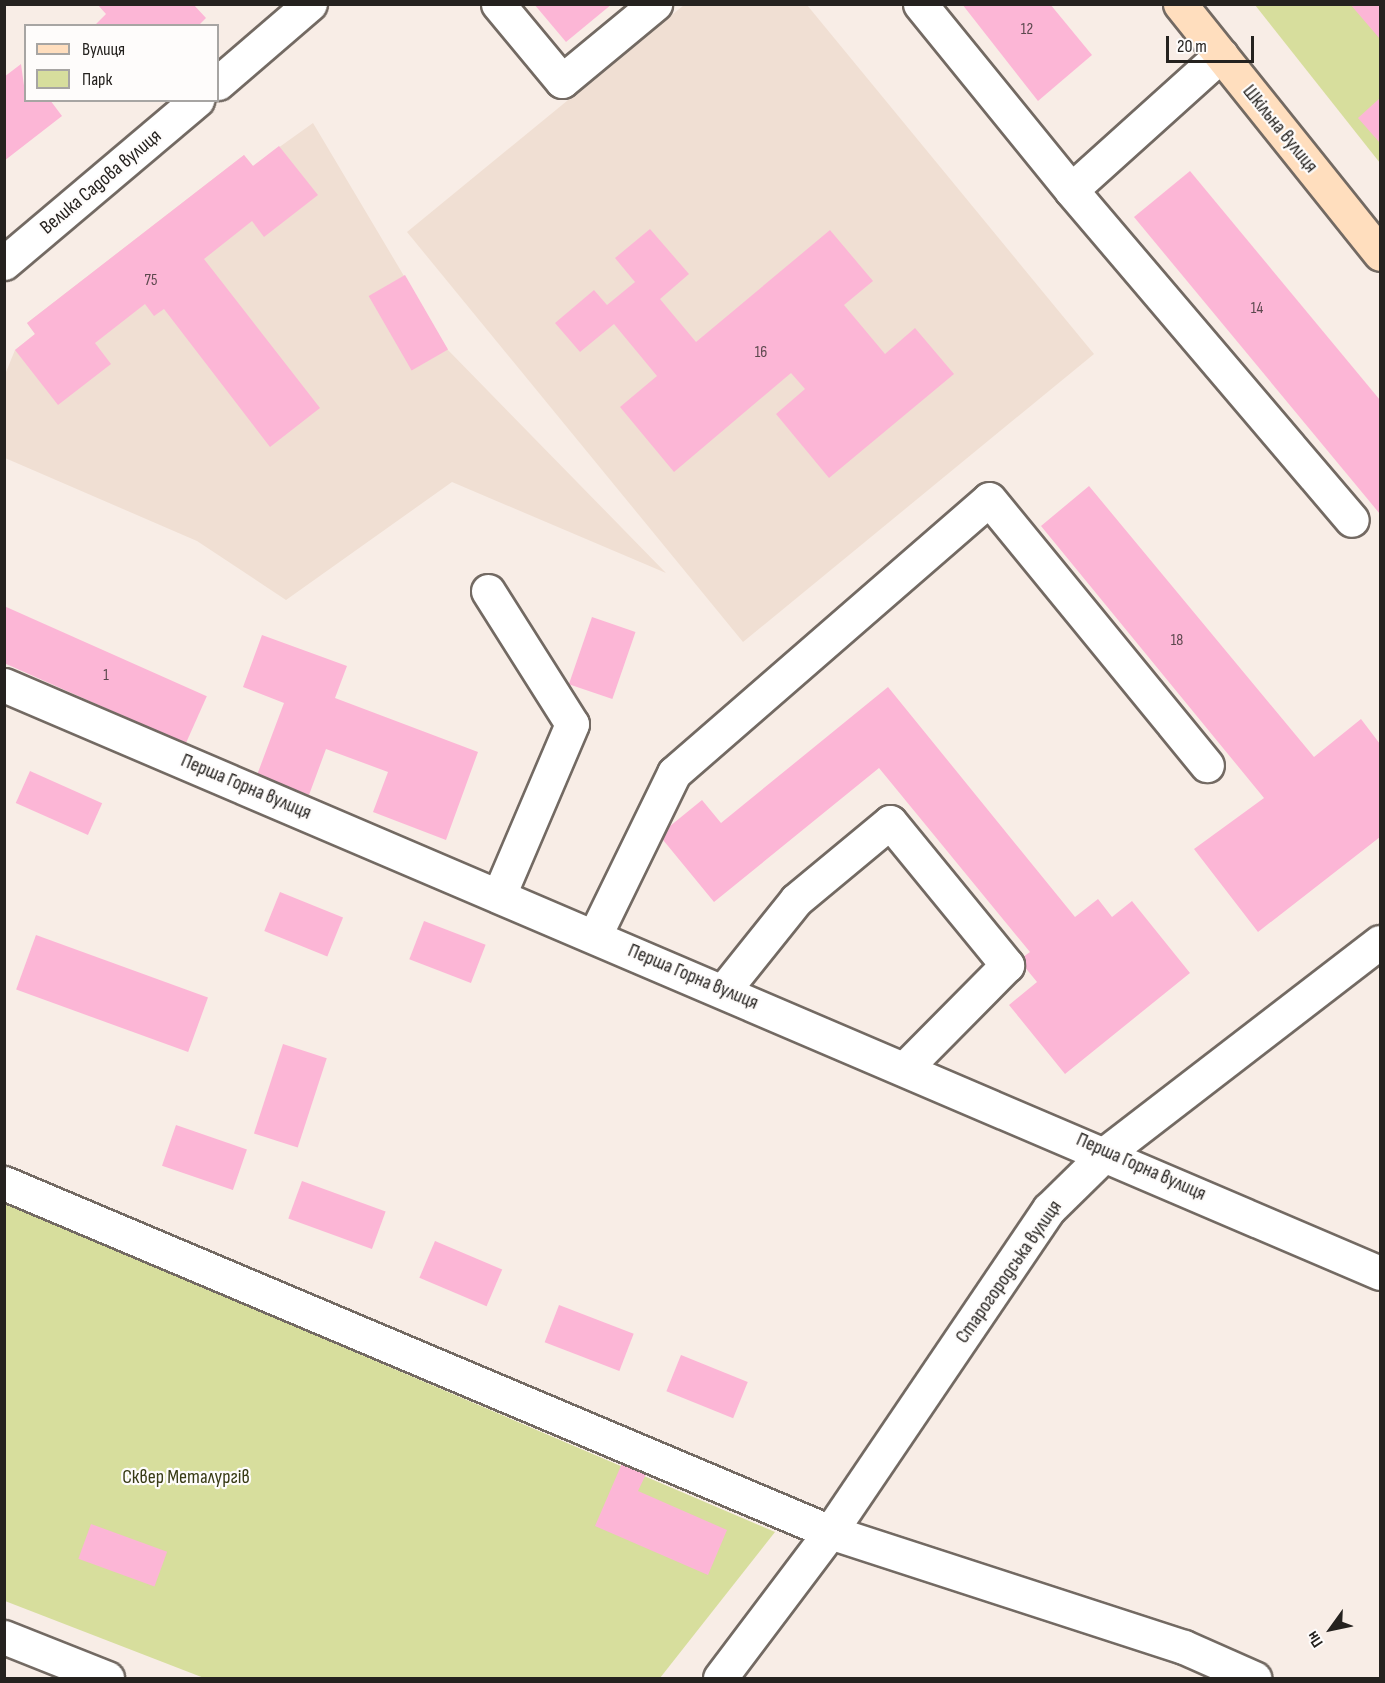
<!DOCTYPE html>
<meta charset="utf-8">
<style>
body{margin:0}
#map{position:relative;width:1385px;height:1683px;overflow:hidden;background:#f8ede6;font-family:"Sofia Sans Condensed",sans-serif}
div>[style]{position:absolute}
.built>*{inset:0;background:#f0dfd3}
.green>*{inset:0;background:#d7de9d}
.building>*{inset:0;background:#fcb6d6;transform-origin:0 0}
.roads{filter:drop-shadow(2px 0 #736a63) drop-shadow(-2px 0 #736a63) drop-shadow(0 2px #736a63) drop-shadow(0 -2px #736a63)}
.minor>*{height:33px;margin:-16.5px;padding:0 16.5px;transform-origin:16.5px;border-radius:16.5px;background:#fff}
.major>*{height:33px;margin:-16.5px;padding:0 16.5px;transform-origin:16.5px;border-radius:16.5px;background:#ffdebe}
span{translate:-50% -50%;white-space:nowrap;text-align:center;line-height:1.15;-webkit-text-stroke:4.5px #fefcfb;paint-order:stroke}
.number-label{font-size:16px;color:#5b474d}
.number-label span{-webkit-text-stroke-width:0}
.street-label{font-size:20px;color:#25221f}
.park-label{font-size:20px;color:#383b15}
.frame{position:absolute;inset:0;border:6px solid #25221f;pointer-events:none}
.legend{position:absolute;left:24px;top:24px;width:195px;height:78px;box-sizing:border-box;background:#fefcfb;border:2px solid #a7a5a3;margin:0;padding:8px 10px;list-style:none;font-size:18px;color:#25221f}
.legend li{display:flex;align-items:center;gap:12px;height:30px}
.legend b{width:30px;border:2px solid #a7a5a3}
.north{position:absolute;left:1301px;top:1599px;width:60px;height:60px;-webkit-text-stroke:4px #fefcfb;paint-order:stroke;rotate:237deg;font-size:16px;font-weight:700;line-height:24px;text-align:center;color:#25221f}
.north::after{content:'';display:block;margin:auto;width:21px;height:27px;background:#25221f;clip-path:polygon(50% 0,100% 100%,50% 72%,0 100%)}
.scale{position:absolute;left:1166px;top:36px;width:88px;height:27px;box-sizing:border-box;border:3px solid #25221f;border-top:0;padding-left:8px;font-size:18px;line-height:21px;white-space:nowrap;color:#25221f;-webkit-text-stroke:4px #fefcfb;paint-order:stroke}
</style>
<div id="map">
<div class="built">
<div style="clip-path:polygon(684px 5px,807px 5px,1094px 354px,743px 642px,407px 232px)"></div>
<div style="clip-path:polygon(313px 123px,448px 350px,666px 573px,452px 482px,286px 600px,197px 541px,5px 458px,4px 377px,15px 350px,35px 334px,27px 323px,244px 155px,253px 166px)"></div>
</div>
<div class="green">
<div style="clip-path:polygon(1255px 5px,1380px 5px,1380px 163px)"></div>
<div style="clip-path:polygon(4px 1202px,775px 1532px,660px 1678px,204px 1678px,5px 1601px)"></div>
</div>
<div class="building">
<div style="clip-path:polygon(97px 4px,193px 4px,206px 18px,198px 26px,94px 26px,106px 14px)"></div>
<div style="clip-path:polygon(534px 4px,612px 4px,566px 42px)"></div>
<div style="clip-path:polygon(962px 4px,1050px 4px,1092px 55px,1038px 101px)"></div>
<div style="clip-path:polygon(1350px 4px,1380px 4px,1380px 39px)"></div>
<div style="clip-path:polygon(21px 64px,26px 100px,50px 100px,62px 116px,4px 161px,4px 77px)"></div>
<div style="clip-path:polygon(1380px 98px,1380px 143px,1358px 118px)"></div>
<div style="clip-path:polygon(279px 146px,318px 195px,264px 237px,252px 221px,204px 259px,320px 408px,270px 447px,164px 309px,154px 316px,145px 304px,95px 343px,111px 364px,58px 405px,15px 350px,35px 334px,27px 323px,244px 155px,253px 166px)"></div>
<div style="clip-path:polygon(1190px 171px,1380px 400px,1380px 514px,1134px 217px)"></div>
<div style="clip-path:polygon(650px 229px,689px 274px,660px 299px,696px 342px,830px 230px,873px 281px,844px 305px,885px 354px,915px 328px,954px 374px,829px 478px,776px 414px,805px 389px,791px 373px,674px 472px,620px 407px,657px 376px,614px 324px,580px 352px,555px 323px,594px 290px,607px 305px,635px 282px,615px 258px)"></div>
<div style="left:405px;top:275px;width:86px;height:42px;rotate:60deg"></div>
<div style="clip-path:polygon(1089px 486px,1314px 757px,1361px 719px,1380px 744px,1380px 837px,1258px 932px,1194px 849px,1264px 798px,1041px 526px)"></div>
<div style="left:4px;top:606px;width:222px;height:52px;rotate:24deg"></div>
<div style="left:592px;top:617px;width:46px;height:71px;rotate:19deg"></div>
<div style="clip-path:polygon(262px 635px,347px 666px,335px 698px,478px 752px,446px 840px,373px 812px,388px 772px,326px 749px,309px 795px,257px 775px,284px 703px,243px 687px)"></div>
<div style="clip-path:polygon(888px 687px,1075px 917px,1098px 899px,1112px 917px,1132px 901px,1190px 973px,1065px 1074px,1009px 1005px,1037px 982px,1019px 960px,1030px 952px,879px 768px,714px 902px,659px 835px,702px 800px,721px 823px)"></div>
<div style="left:30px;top:771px;width:79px;height:35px;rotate:24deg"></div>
<div style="left:280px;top:892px;width:68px;height:42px;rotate:22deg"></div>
<div style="left:424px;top:921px;width:66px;height:41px;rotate:21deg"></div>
<div style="left:36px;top:935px;width:183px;height:58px;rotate:20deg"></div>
<div style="left:283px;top:1044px;width:46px;height:94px;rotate:18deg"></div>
<div style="left:176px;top:1125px;width:75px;height:43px;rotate:19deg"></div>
<div style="left:302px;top:1181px;width:89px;height:40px;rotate:20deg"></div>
<div style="left:435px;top:1241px;width:73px;height:40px;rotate:23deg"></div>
<div style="left:559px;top:1305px;width:80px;height:40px;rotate:21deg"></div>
<div style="left:681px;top:1355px;width:72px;height:39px;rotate:22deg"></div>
<div style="clip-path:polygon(623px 1461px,647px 1472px,638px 1491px,727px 1530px,708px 1575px,595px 1526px)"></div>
<div style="left:91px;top:1524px;width:81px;height:37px;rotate:20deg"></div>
</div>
<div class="roads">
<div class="minor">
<div style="left:498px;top:4px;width:100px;rotate:50.3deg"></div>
<div style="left:562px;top:81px;width:121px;rotate:-39.6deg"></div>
<div style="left:920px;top:4px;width:240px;rotate:50.9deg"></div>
<div style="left:1071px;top:190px;width:202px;rotate:-42deg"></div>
<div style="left:218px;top:83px;width:121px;rotate:-40.7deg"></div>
<div style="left:1071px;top:190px;width:433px;rotate:49.6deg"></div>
<div style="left:4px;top:263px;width:253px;rotate:-40.2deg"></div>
<div style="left:488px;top:591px;width:157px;rotate:57.7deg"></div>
<div style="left:572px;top:724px;width:186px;rotate:113.1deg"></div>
<div style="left:4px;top:685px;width:1496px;rotate:23.14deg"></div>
<div style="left:595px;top:935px;width:180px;rotate:-64deg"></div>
<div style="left:674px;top:773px;width:417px;rotate:-41deg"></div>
<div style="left:989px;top:499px;width:344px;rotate:50.7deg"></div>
<div style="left:724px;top:990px;width:115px;rotate:-51.3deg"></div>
<div style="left:796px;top:900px;width:122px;rotate:-39.7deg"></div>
<div style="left:890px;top:822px;width:185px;rotate:50.7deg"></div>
<div style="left:1007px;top:965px;width:144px;rotate:134.7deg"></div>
<div style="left:4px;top:1183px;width:897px;rotate:22.9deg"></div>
<div style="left:830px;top:1532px;width:372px;rotate:18deg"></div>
<div style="left:1184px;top:1647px;width:77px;rotate:23.9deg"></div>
<div style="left:4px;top:1637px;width:111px;rotate:21.7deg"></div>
<div style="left:720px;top:1678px;width:183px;rotate:-53deg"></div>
<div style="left:830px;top:1532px;width:390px;rotate:-55.9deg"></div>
<div style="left:1049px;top:1209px;width:81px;rotate:-44.5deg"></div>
<div style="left:1107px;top:1152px;width:344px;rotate:-37.6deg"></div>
</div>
<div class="major">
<div style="left:1180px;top:4px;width:320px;rotate:51.3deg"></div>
</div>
</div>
<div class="number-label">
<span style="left:1027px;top:30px">12</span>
<span style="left:151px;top:281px">75</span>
<span style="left:1257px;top:309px">14</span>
<span style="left:761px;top:353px">16</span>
<span style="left:1177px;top:641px">18</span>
<span style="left:106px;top:676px">1</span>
</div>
<div class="street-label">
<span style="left:1280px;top:129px;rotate:51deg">Шкільна вулиця</span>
<span style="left:101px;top:182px;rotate:-40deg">Велика Садова вулиця</span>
<span style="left:246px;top:787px;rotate:23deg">Перша Горна вулиця</span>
<span style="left:693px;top:977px;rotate:23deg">Перша Горна вулиця</span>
<span style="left:1141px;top:1167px;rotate:24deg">Перша Горна вулиця</span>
<span style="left:1009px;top:1272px;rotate:-55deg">Старогородська вулиця</span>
</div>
<div class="park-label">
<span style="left:186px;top:1477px">Сквер Металургів</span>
</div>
<div class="frame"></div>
<ul class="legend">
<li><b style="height:8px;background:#ffdebe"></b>Вулиця</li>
<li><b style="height:16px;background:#d7de9d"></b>Парк</li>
</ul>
<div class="north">Пн</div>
<div class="scale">20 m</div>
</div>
